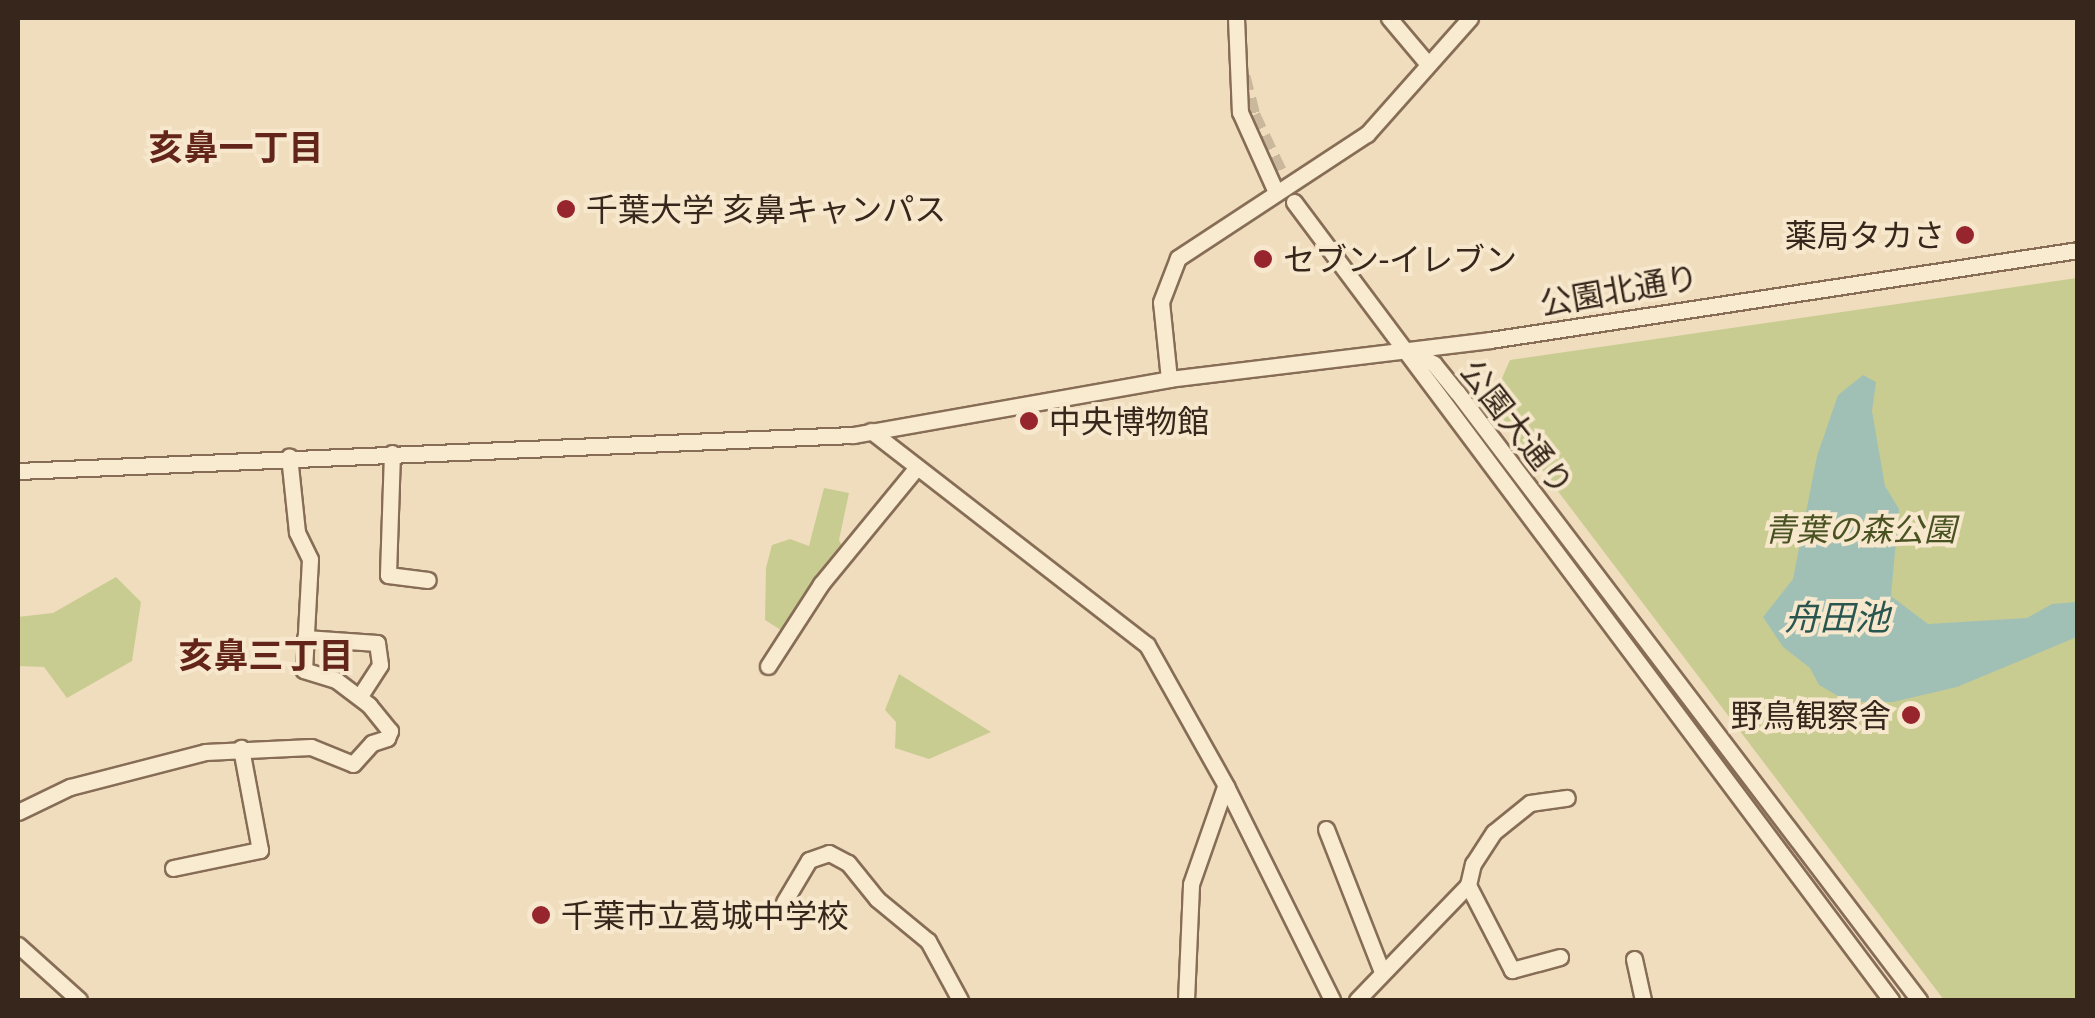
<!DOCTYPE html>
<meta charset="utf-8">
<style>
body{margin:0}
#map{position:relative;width:2095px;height:1018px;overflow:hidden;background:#efddbd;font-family:"Noto Serif","Noto Sans JP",serif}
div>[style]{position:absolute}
.green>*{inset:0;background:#c9cc91}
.water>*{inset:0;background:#a1c0b5}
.minor-tunnel>*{height:15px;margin-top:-7.5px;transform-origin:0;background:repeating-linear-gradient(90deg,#cab89d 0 15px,transparent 0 23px)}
.roads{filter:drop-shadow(2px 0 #876d56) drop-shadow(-2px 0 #876d56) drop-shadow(0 2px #876d56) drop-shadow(0 -2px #876d56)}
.minor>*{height:15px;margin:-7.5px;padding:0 7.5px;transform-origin:7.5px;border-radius:7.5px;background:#f9ebd0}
.dots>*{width:28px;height:28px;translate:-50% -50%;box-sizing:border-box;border:5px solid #f6e7cd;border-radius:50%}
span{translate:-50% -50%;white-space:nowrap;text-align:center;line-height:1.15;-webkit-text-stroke:8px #f6e7cd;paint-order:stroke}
.poi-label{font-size:32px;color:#36261b}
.left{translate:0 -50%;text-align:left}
.right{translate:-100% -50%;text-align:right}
.street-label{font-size:32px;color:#36261b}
.park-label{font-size:32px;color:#495221;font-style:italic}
.neighbourhood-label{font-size:35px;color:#632419;font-weight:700}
.water-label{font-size:35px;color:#2a5650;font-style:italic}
.frame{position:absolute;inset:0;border:20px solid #36261b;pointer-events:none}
</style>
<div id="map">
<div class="green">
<div style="clip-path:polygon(2077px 278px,2077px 1000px,1944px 1000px,1491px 403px,1510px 360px)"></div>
<div style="clip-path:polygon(824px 488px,849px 493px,839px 540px,845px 552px,784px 632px,765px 620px,766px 568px,772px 545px,790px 539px,809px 546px)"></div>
<div style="clip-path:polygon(116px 577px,141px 602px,132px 661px,67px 698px,44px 667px,18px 666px,18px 617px,53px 613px)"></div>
<div style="clip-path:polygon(899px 674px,991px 732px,929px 759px,895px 748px,896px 722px,885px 710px)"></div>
</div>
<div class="water">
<div style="clip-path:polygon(1863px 375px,1876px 382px,1872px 411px,1885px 486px,1899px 509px,1891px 596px,1928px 624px,2027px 618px,2052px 604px,2077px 602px,2077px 637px,1957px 687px,1893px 702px,1848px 702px,1819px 685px,1810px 668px,1783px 647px,1763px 617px,1793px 579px,1817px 456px,1838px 395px)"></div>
</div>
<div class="minor-tunnel">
<div style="left:1243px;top:76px;width:40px;rotate:75.6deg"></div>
<div style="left:1253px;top:115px;width:92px;rotate:64.8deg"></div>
</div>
<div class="roads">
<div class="minor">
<div style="left:1236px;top:18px;width:94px;rotate:87.6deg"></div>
<div style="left:1240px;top:112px;width:88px;rotate:65.8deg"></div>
<div style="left:1389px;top:18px;width:59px;rotate:49.8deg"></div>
<div style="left:1294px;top:202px;width:997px;rotate:53.2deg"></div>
<div style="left:1409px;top:351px;width:28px;rotate:27deg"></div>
<div style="left:1434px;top:364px;width:36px;rotate:51deg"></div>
<div style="left:1457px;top:392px;width:764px;rotate:52.77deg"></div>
<div style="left:1169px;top:379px;width:77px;rotate:-95.9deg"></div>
<div style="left:1161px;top:302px;width:47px;rotate:-68.9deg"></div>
<div style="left:1178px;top:258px;width:226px;rotate:-33.3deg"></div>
<div style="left:1367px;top:134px;width:155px;rotate:-48.4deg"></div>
<div style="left:871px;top:431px;width:349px;rotate:37.8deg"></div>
<div style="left:1147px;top:645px;width:162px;rotate:60.7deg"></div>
<div style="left:1226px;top:786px;width:239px;rotate:63.6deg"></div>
<div style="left:392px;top:453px;width:122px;rotate:91.9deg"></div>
<div style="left:388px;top:575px;width:40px;rotate:7.1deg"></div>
<div style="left:18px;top:471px;width:836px;rotate:-2.47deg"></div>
<div style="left:853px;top:435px;width:321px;rotate:-10deg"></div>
<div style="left:1169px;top:379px;width:323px;rotate:-6.9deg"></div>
<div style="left:1490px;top:340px;width:595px;rotate:-8.7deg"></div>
<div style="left:305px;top:638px;width:72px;rotate:4deg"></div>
<div style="left:377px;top:643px;width:22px;rotate:82deg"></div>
<div style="left:380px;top:665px;width:38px;rotate:123deg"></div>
<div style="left:768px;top:666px;width:98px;rotate:-57.1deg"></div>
<div style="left:821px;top:584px;width:151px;rotate:-50.6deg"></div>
<div style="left:18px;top:812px;width:58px;rotate:-25.7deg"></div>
<div style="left:70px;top:787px;width:139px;rotate:-14.5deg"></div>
<div style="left:205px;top:752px;width:106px;rotate:-2.7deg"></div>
<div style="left:311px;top:747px;width:45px;rotate:22deg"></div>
<div style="left:353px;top:764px;width:28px;rotate:-48deg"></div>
<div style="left:372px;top:743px;width:16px;rotate:-18deg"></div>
<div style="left:387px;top:738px;width:8px;rotate:-67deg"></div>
<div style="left:390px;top:731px;width:33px;rotate:-129deg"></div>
<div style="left:369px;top:705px;width:41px;rotate:-142.9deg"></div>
<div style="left:336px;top:680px;width:34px;rotate:-163deg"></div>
<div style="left:304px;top:670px;width:111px;rotate:-86.9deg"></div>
<div style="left:310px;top:559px;width:30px;rotate:-116deg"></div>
<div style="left:297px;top:532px;width:76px;rotate:-96deg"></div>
<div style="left:1326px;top:829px;width:154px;rotate:68.6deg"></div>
<div style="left:173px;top:868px;width:89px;rotate:-11.7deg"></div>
<div style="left:260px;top:850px;width:104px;rotate:-100.6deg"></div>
<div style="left:784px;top:902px;width:49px;rotate:-59.2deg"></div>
<div style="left:809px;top:860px;width:21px;rotate:-19deg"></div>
<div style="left:829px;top:853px;width:21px;rotate:28deg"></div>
<div style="left:848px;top:863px;width:46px;rotate:51.1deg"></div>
<div style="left:877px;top:899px;width:66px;rotate:39.5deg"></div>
<div style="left:928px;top:941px;width:67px;rotate:61.5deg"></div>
<div style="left:18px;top:945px;width:82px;rotate:42deg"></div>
<div style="left:1560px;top:957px;width:50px;rotate:164.8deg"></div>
<div style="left:1512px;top:970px;width:96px;rotate:-117.4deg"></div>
<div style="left:1468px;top:885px;width:22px;rotate:-77deg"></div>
<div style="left:1473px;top:864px;width:38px;rotate:-57deg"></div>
<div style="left:1494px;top:832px;width:46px;rotate:-38.9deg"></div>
<div style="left:1530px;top:803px;width:37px;rotate:-8deg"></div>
<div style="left:1634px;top:959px;width:42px;rotate:77.6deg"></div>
<div style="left:1186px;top:1000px;width:116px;rotate:-87.5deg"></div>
<div style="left:1191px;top:884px;width:103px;rotate:-70.7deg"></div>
<div style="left:1357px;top:1000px;width:160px;rotate:-46deg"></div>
</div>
</div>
<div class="dots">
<div style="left:566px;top:209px;background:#97252d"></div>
<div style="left:1965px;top:235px;background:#97252d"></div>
<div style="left:1263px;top:259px;background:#97252d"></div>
<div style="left:1029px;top:421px;background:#97252d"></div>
<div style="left:1911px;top:715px;background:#97252d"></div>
<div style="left:541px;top:915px;background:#97252d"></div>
</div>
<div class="poi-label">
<span class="left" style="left:586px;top:209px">千葉大学 亥鼻キャンパス</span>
<span class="right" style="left:1945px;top:235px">薬局タカさ</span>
<span class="left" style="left:1283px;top:259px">セブン-イレブン</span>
<span class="left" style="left:1049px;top:421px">中央博物館</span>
<span class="right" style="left:1891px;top:715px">野鳥観察舎</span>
<span class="left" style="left:561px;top:915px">千葉市立葛城中学校</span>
</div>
<div class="street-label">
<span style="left:1619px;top:290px;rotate:-10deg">公園北通り</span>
<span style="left:1517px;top:427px;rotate:52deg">公園大通り</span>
</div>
<div class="park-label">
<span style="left:1860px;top:529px">青葉の森公園</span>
</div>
<div class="neighbourhood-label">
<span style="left:236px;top:147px">亥鼻一丁目</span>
<span style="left:266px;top:655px">亥鼻三丁目</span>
</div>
<div class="water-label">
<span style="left:1837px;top:617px">舟田池</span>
</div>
<div class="frame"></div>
</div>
